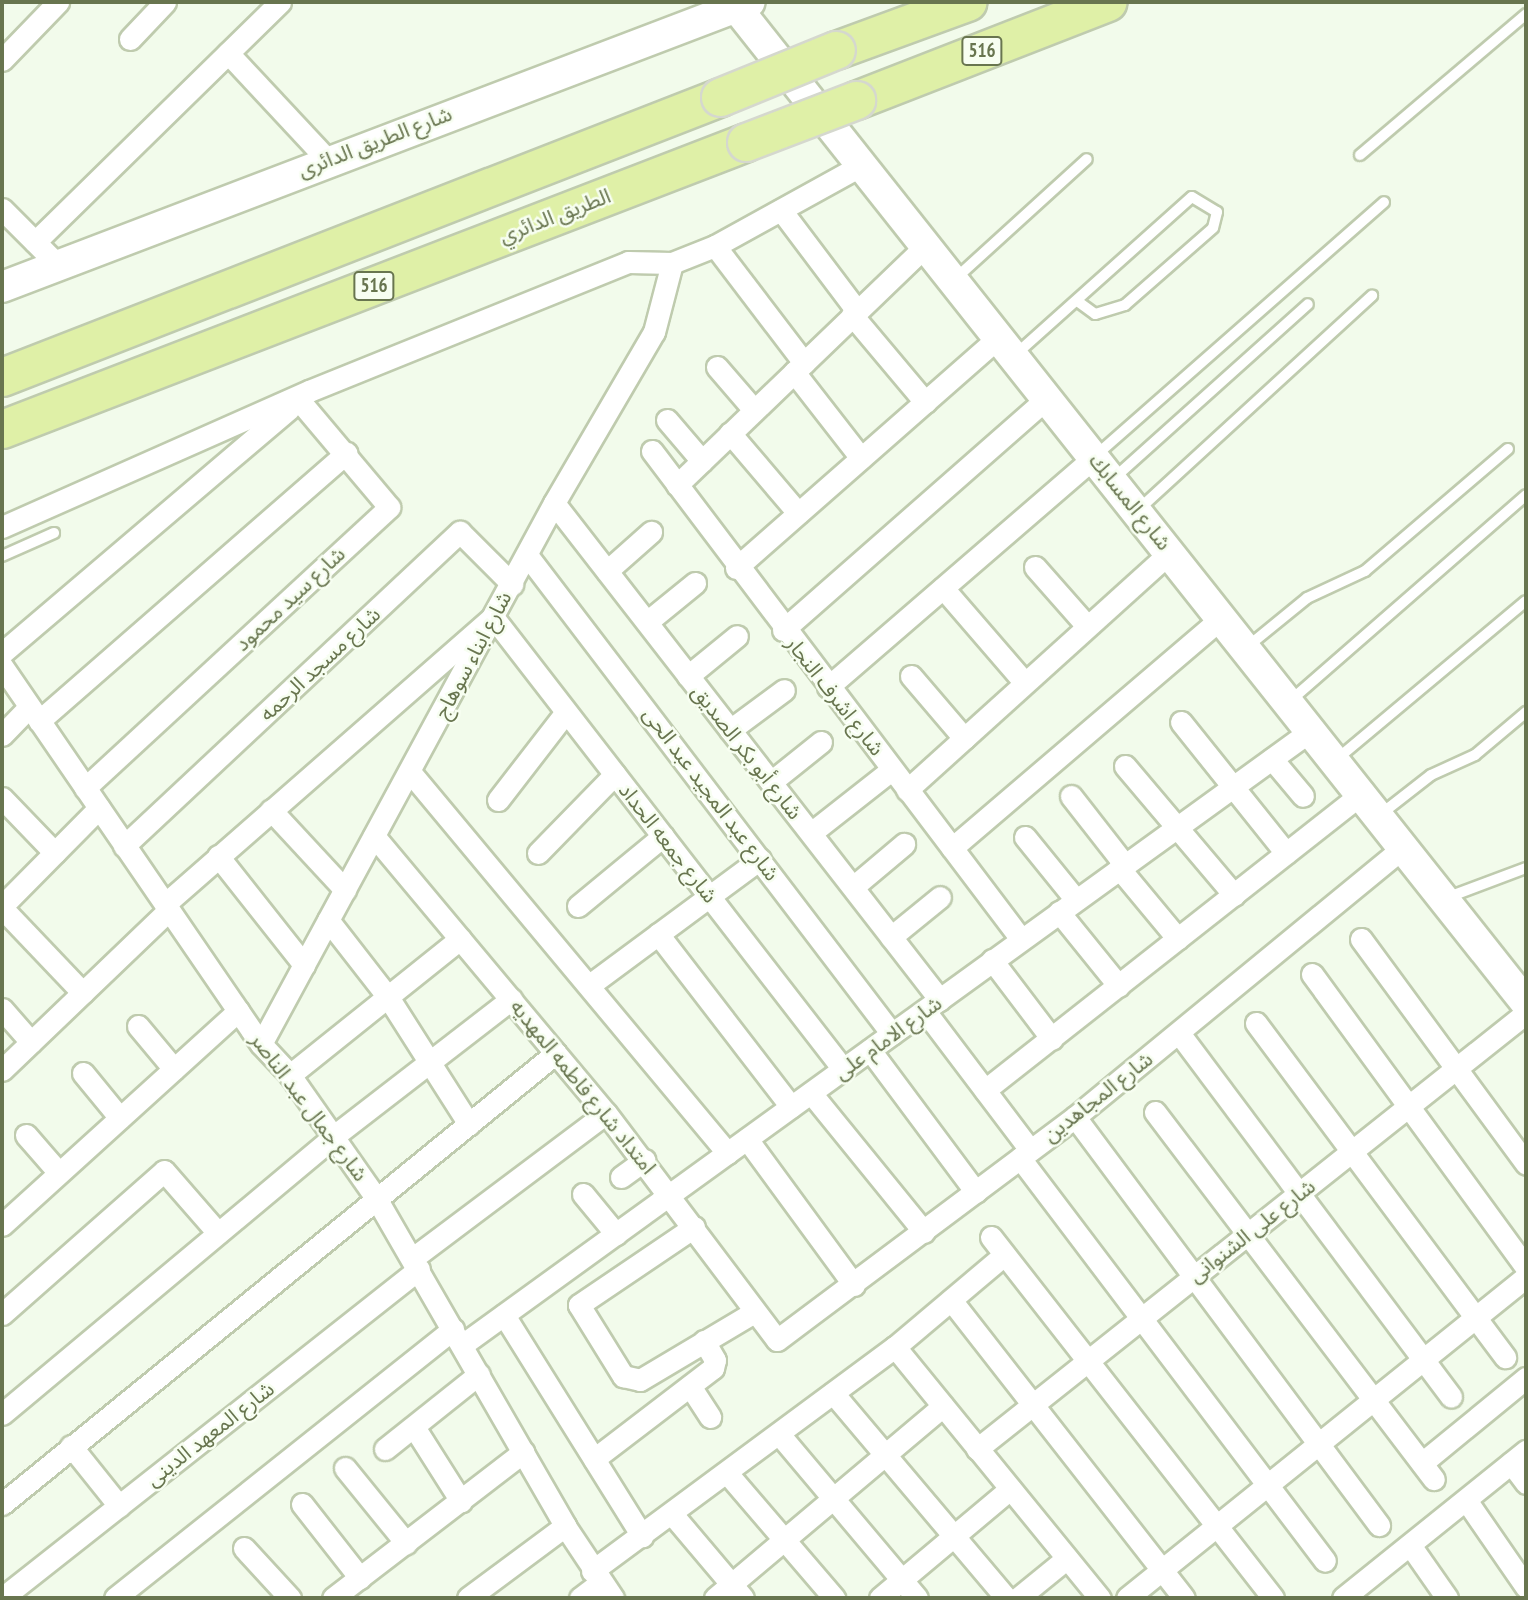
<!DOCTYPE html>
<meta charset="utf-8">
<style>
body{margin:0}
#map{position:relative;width:1528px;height:1600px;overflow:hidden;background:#f2fbeb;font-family:"PT Sans Narrow","Noto Sans Arabic",sans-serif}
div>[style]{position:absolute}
.roads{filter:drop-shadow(2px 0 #bfcbae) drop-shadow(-2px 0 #bfcbae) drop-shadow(0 2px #bfcbae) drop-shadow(0 -2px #bfcbae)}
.lane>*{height:10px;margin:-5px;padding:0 5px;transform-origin:5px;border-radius:5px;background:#fff}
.street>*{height:21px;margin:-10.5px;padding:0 10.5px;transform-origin:10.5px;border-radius:10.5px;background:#fff}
.secondary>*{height:30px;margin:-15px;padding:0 15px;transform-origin:15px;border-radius:15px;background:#fff}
.highway>*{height:37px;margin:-18.5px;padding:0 18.5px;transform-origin:18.5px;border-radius:18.5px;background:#dff0a7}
.bridges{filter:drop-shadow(2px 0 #d5d8ce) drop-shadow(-2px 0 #d5d8ce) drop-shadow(0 2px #d5d8ce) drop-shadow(0 -2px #d5d8ce)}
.highway-bridge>*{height:37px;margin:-18.5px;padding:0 18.5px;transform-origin:18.5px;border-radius:18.5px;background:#dff0a7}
span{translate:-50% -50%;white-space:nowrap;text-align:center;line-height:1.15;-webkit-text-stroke:5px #f7fef1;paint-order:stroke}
.shield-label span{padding:2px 5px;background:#f7fef1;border:2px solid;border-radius:5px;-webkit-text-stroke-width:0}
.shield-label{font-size:19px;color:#68754f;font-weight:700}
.street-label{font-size:21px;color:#68754f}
.frame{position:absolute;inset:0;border:4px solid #68754f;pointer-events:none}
</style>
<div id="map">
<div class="roads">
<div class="lane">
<div style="left:1360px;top:155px;width:218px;rotate:-40.3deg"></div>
<div style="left:955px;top:279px;width:178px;rotate:-42.3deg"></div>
<div style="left:1015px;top:355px;width:237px;rotate:-41.8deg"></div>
<div style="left:1192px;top:197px;width:29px;rotate:31deg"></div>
<div style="left:1217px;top:212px;width:16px;rotate:104deg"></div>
<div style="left:1213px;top:228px;width:117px;rotate:138.8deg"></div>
<div style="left:1125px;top:305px;width:31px;rotate:163deg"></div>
<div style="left:1095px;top:314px;width:22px;rotate:-144deg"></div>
<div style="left:1094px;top:457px;width:386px;rotate:-41.3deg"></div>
<div style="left:1112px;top:480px;width:263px;rotate:-41.9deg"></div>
<div style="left:1137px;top:511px;width:319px;rotate:-42.5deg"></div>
<div style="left:2px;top:556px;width:57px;rotate:-23.9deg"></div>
<div style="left:1247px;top:647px;width:77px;rotate:-39.2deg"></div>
<div style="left:1307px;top:598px;width:64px;rotate:-25deg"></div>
<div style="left:1365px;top:571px;width:188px;rotate:-40.5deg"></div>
<div style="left:1290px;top:701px;width:313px;rotate:-41.1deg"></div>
<div style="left:1337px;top:759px;width:246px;rotate:-39.9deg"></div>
<div style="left:1381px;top:814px;width:63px;rotate:-38deg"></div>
<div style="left:1431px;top:775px;width:48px;rotate:-24.4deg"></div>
<div style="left:1475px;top:755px;width:67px;rotate:-40.1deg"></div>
<div style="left:1446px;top:898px;width:85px;rotate:-20.6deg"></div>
</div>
<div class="street">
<div style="left:130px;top:39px;width:51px;rotate:-46.6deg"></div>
<div style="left:228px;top:53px;width:145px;rotate:47deg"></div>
<div style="left:2px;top:60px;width:81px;rotate:-46deg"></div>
<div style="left:2px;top:209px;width:79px;rotate:45deg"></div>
<div style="left:781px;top:210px;width:126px;rotate:53deg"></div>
<div style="left:35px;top:242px;width:343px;rotate:-44.4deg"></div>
<div style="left:715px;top:246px;width:147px;rotate:52.7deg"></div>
<div style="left:852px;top:315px;width:114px;rotate:50deg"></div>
<div style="left:717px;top:367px;width:57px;rotate:49.3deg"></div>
<div style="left:794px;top:372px;width:109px;rotate:52.1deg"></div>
<div style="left:667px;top:420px;width:54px;rotate:49.5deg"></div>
<div style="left:730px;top:433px;width:105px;rotate:49.6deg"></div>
<div style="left:652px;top:451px;width:612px;rotate:52.91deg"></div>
<div style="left:677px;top:485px;width:344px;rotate:-43.9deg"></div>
<div style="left:554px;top:503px;width:629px;rotate:52.16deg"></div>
<div style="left:2px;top:527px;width:336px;rotate:-23.9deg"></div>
<div style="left:309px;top:391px;width:344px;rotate:-22deg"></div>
<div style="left:628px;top:262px;width:44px;rotate:1.3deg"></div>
<div style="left:672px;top:263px;width:46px;rotate:-21.6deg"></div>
<div style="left:715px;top:246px;width:166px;rotate:-28.9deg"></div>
<div style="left:527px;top:555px;width:602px;rotate:52.69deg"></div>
<div style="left:1035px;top:567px;width:79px;rotate:48.6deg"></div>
<div style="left:736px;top:568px;width:349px;rotate:-41.3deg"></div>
<div style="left:607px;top:571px;width:59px;rotate:-41.6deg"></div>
<div style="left:943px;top:588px;width:125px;rotate:49.2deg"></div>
<div style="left:647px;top:622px;width:62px;rotate:-39.1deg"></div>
<div style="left:783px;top:630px;width:351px;rotate:-41.3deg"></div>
<div style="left:2px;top:653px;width:377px;rotate:-40.4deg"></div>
<div style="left:2px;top:666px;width:458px;rotate:55.6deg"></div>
<div style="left:261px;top:1044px;width:42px;rotate:46.9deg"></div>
<div style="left:290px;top:1075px;width:150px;rotate:55deg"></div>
<div style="left:376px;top:1198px;width:379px;rotate:60deg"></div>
<div style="left:565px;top:1526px;width:87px;rotate:56.3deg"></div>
<div style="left:688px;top:676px;width:63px;rotate:-39.2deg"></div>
<div style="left:911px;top:676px;width:82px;rotate:49.5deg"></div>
<div style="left:828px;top:687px;width:352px;rotate:-40.8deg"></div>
<div style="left:39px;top:721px;width:408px;rotate:-41.1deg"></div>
<div style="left:1181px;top:722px;width:168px;rotate:51.3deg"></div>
<div style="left:730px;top:730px;width:67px;rotate:-36.5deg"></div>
<div style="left:2px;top:735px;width:39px;rotate:-46deg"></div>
<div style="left:1272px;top:759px;width:48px;rotate:50deg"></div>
<div style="left:1125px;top:766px;width:169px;rotate:49.8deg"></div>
<div style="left:410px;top:772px;width:496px;rotate:50.2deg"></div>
<div style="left:771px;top:782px;width:64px;rotate:-38.7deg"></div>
<div style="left:85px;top:788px;width:414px;rotate:-42.7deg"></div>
<div style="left:389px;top:507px;width:140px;rotate:-130.1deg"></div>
<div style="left:907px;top:790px;width:355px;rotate:-42.1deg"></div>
<div style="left:1071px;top:796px;width:88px;rotate:52deg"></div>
<div style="left:2px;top:798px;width:76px;rotate:46.1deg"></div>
<div style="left:498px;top:800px;width:111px;rotate:-52.3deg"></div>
<div style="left:271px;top:810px;width:109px;rotate:47.2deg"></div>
<div style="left:811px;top:833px;width:102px;rotate:-38.2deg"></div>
<div style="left:374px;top:836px;width:361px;rotate:50.1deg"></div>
<div style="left:606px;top:1113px;width:284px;rotate:53deg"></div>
<div style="left:777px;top:1340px;width:372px;rotate:-36.8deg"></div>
<div style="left:1075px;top:1117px;width:428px;rotate:-39.4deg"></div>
<div style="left:1025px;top:837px;width:81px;rotate:51deg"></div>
<div style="left:124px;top:846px;width:460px;rotate:-43.1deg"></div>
<div style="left:460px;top:532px;width:74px;rotate:45deg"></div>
<div style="left:952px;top:848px;width:355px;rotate:-40.5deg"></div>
<div style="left:538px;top:853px;width:110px;rotate:-45.7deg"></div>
<div style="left:218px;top:856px;width:139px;rotate:51.7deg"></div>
<div style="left:1119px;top:868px;width:92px;rotate:50.3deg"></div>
<div style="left:853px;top:887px;width:67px;rotate:-40.1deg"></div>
<div style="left:165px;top:904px;width:436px;rotate:-41.2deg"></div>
<div style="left:493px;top:617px;width:572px;rotate:52.25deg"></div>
<div style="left:2px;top:906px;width:138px;rotate:-45.3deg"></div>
<div style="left:578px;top:906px;width:110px;rotate:-39.5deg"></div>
<div style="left:2px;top:908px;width:117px;rotate:46.4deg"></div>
<div style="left:1059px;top:912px;width:95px;rotate:51deg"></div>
<div style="left:328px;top:920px;width:98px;rotate:52.1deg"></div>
<div style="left:388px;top:997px;width:151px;rotate:57.5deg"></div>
<div style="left:658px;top:934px;width:218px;rotate:52.4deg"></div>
<div style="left:891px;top:937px;width:63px;rotate:-39.2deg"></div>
<div style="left:1361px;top:939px;width:279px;rotate:53.7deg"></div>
<div style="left:992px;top:960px;width:99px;rotate:52.8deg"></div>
<div style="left:1312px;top:974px;width:363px;rotate:53.9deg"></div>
<div style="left:591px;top:984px;width:210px;rotate:-36.5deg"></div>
<div style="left:2px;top:1009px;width:44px;rotate:48.7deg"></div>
<div style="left:925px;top:1011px;width:174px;rotate:52.9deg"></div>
<div style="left:1256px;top:1023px;width:417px;rotate:53.3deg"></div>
<div style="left:138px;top:1026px;width:56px;rotate:50.1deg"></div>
<div style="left:1179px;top:1033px;width:454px;rotate:53.2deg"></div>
<div style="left:261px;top:1044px;width:615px;rotate:-61.56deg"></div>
<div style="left:554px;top:503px;width:198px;rotate:-59.7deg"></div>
<div style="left:654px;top:332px;width:71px;rotate:-75.4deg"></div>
<div style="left:870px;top:1050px;width:177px;rotate:53.3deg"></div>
<div style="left:2px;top:1070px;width:231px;rotate:-43.8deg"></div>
<div style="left:83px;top:1073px;width:58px;rotate:50.6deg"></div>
<div style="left:290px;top:1075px;width:218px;rotate:-38.7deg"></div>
<div style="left:985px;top:1090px;width:482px;rotate:-38.2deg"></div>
<div style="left:811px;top:1093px;width:179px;rotate:50.9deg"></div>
<div style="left:1155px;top:1112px;width:461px;rotate:52.8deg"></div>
<div style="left:1075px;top:1117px;width:509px;rotate:53.31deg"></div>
<div style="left:26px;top:1135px;width:50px;rotate:49deg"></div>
<div style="left:747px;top:1139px;width:181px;rotate:53.8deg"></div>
<div style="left:1020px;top:1158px;width:505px;rotate:52.88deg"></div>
<div style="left:621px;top:1177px;width:29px;rotate:-36deg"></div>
<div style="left:583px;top:1194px;width:52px;rotate:50.5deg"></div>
<div style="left:2px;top:1225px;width:319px;rotate:-42.2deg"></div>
<div style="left:694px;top:1227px;width:139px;rotate:145.9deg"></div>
<div style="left:579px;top:1305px;width:84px;rotate:58.2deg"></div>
<div style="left:623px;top:1376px;width:17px;rotate:13deg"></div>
<div style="left:640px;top:1380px;width:133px;rotate:-30.8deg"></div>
<div style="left:991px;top:1237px;width:458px;rotate:52deg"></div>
<div style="left:413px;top:1258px;width:241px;rotate:-36.9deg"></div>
<div style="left:951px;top:1300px;width:378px;rotate:52deg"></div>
<div style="left:2px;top:1314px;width:216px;rotate:-41.4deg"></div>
<div style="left:164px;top:1171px;width:82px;rotate:48.9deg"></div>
<div style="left:504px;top:1315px;width:261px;rotate:58deg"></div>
<div style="left:462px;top:1345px;width:1051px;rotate:-35.9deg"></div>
<div style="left:895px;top:1347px;width:324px;rotate:50.8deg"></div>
<div style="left:690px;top:1386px;width:37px;rotate:57deg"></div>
<div style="left:833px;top:1393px;width:268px;rotate:49.8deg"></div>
<div style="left:2px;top:1414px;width:433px;rotate:-39.9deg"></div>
<div style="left:334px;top:1136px;width:224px;rotate:-37.7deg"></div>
<div style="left:414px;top:1427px;width:88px;rotate:57.6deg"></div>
<div style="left:779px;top:1434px;width:214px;rotate:49.9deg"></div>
<div style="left:71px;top:1446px;width:77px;rotate:51.3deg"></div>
<div style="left:385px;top:1449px;width:120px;rotate:-38.6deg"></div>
<div style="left:977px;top:1449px;width:701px;rotate:-38.46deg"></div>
<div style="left:594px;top:1459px;width:150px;rotate:-37.4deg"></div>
<div style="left:713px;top:1368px;width:8px;rotate:-76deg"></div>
<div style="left:715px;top:1360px;width:22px;rotate:-120deg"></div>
<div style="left:1422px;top:1463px;width:134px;rotate:-39.3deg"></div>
<div style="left:1511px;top:1463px;width:25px;rotate:53deg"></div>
<div style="left:345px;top:1468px;width:97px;rotate:50.9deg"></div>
<div style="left:727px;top:1473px;width:165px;rotate:49.4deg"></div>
<div style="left:1466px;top:1500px;width:106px;rotate:55.4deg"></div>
<div style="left:2px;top:1504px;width:714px;rotate:-39.15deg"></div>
<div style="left:302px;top:1504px;width:94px;rotate:51.9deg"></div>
<div style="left:672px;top:1514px;width:110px;rotate:49.8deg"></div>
<div style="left:1410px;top:1545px;width:65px;rotate:55.1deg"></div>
<div style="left:244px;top:1548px;width:68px;rotate:47.4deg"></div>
<div style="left:592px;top:1571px;width:377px;rotate:-36.5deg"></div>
<div style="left:895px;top:1347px;width:143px;rotate:-40.2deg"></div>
<div style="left:2px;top:1598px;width:531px;rotate:-38.27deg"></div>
<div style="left:115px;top:1598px;width:432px;rotate:-38.5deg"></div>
<div style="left:333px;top:1598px;width:240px;rotate:-37.5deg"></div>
<div style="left:468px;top:1598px;width:121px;rotate:-36.6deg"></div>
<div style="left:580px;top:1598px;width:25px;rotate:-37deg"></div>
<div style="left:715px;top:1598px;width:298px;rotate:-40.1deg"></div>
<div style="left:880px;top:1598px;width:170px;rotate:-40deg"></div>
<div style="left:1018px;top:1598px;width:63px;rotate:-39.2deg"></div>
<div style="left:1127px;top:1598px;width:512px;rotate:-38.82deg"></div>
<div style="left:1343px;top:1598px;width:235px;rotate:-38.8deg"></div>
</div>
<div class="secondary">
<div style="left:732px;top:2px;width:1278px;rotate:51.58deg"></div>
<div style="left:2px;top:287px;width:800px;rotate:-20.86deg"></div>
</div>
<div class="highway">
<div style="left:836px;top:50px;width:140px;rotate:-20.1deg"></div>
<div style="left:856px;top:100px;width:270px;rotate:-21.3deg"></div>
<div style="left:2px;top:377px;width:771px;rotate:-21.3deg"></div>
<div style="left:2px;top:429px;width:797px;rotate:-21.09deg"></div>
</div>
</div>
<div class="bridges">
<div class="highway-bridge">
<div style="left:720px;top:97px;width:125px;rotate:-22.1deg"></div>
<div style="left:746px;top:142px;width:118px;rotate:-20.9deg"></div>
</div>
</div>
<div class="shield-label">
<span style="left:982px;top:51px">516</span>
<span style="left:374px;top:286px">516</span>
</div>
<div class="street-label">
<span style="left:375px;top:142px;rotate:-21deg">شارع الطريق الدائرى</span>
<span style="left:555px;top:216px;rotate:-21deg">الطريق الدائري</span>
<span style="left:1130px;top:502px;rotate:51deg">شارع المسابك</span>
<span style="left:290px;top:599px;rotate:-43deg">شارع سيد محمود</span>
<span style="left:473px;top:655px;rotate:-62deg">شارع ابناء سوهاج</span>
<span style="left:320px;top:664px;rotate:-43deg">شارع مسجد الرحمه</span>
<span style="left:835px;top:696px;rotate:52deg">شارع اشرف النجار</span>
<span style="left:747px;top:752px;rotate:52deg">شارع أبو بكر الصديق</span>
<span style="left:711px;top:794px;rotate:53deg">شارع عبد المجيد عبد الحى</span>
<span style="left:668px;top:843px;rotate:52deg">شارع جمعه الحداد</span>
<span style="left:888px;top:1038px;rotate:-36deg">شارع الامام على</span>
<span style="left:583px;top:1087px;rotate:51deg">امتداد شارع فاطمه المهديه</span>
<span style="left:1098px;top:1097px;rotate:-38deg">شارع المجاهدين</span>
<span style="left:309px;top:1107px;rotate:53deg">شارع جمال عبد الناصر</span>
<span style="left:1252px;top:1231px;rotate:-38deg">شارع على الشنوانى</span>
<span style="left:210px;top:1434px;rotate:-38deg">شارع المعهد الدينى</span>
</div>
<div class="frame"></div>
</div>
